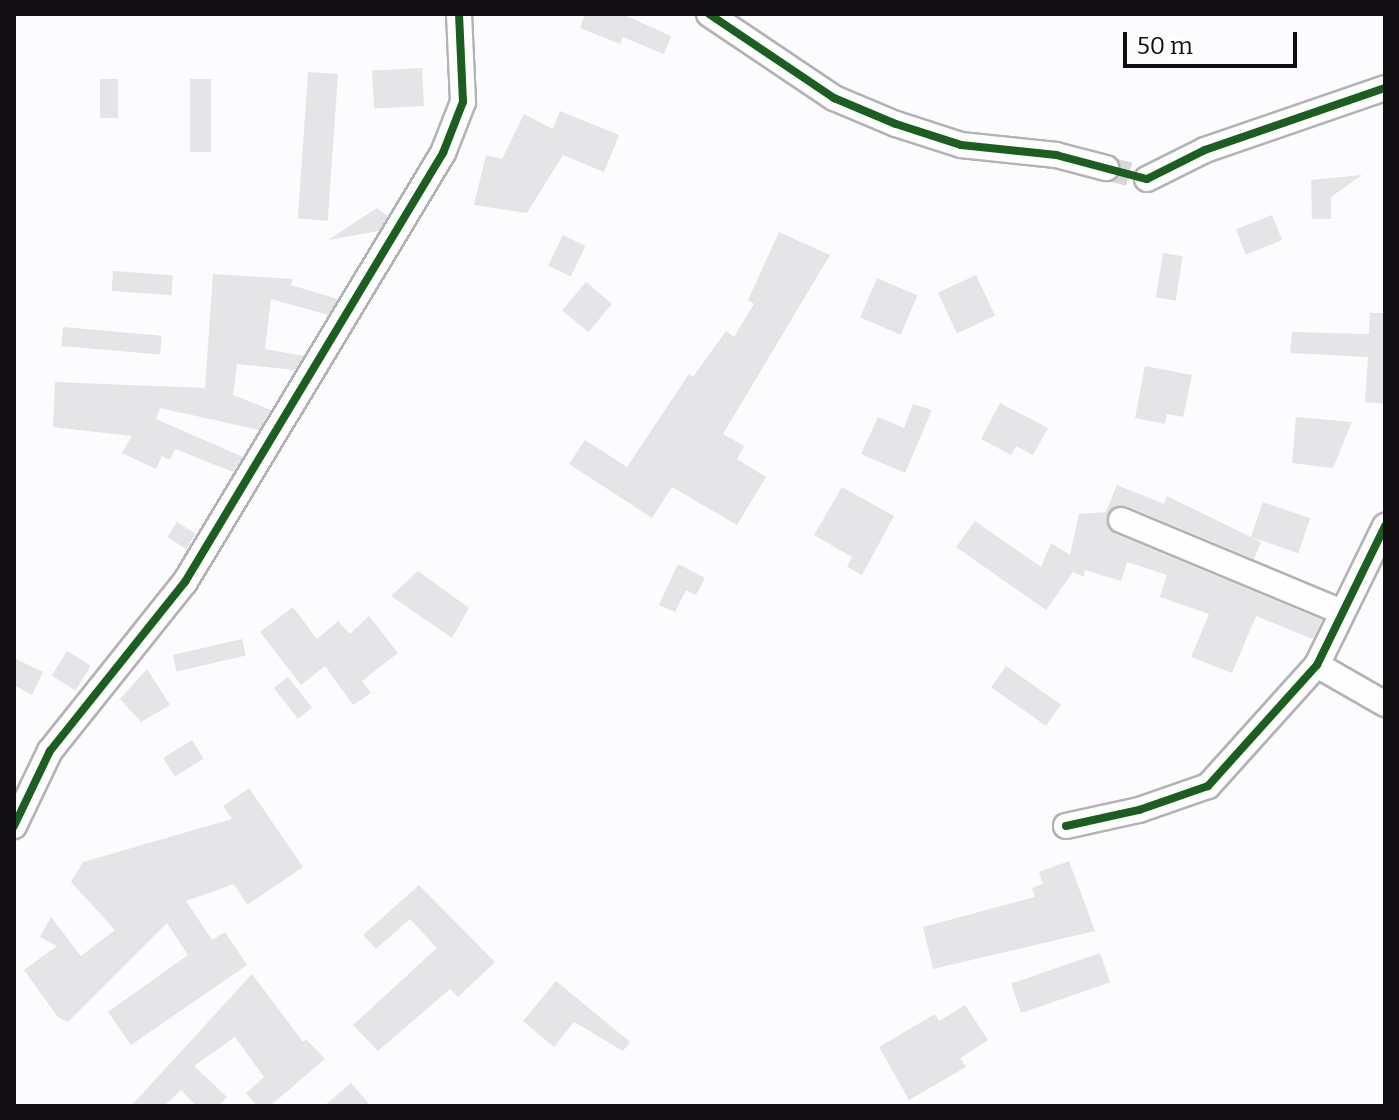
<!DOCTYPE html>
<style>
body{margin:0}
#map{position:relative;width:1399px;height:1120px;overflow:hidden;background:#fcfbfd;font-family:Bitter,serif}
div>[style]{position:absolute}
.building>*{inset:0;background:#e5e4e6;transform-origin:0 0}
.minor-tunnel>*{height:24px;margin-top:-12px;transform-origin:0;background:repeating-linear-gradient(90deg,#d9d7da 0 24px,transparent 0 36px)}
.roads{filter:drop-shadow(2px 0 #b3b2b4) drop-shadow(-2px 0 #b3b2b4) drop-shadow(0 2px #b3b2b4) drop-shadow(0 -2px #b3b2b4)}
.minor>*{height:24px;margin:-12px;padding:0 12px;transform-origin:12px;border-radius:12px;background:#fffeff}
.cycleway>*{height:8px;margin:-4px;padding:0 4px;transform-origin:4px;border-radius:4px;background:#1b5e20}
span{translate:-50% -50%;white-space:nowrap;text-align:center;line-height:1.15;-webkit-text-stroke:7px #fff;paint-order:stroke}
.frame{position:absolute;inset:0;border:16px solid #100e11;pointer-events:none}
.scale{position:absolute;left:1123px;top:32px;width:174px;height:36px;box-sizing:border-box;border:4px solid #100e11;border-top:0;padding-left:10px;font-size:24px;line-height:28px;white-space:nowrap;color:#100e11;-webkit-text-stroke:6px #fff;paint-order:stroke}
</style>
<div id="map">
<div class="building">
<div style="clip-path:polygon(585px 14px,622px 14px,671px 36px,664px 54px,623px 37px,620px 44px,580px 28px)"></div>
<div style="left:422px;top:68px;width:38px;height:50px;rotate:87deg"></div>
<div style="left:338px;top:74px;width:147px;height:30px;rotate:94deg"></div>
<div style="left:100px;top:79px;width:18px;height:39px"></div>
<div style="left:190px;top:79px;width:21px;height:73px"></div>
<div style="clip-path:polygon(560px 111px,619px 135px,604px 172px,563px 155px,527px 213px,474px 205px,486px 155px,502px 159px,524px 114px,553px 129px)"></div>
<div style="clip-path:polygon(1362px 175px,1331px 197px,1331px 219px,1312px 219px,1311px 180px)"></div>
<div style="clip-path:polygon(377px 208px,388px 216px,379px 231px,328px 240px)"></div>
<div style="left:1272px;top:215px;width:27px;height:39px;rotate:68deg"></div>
<div style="clip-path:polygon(779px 232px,830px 255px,723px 434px,744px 446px,737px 459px,766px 477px,737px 525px,672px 487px,652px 518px,569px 464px,585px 440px,627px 467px,689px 374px,693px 377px,726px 331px,734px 337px,754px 304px,748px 300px)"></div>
<div style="left:563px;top:235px;width:25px;height:34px;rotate:26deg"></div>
<div style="left:1163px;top:253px;width:20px;height:45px;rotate:9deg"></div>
<div style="left:113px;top:271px;width:60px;height:20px;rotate:4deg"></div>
<div style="clip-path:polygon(213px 274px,293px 279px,291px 285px,338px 299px,328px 315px,271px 299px,265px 349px,304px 356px,295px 370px,237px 364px,233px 395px,271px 410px,259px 430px,160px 408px,156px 419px,243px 457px,233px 472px,175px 449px,170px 460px,162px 456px,156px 469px,122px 453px,132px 436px,53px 427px,55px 382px,205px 388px)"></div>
<div style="left:976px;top:275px;width:45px;height:42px;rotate:65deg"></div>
<div style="left:877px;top:278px;width:44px;height:43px;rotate:23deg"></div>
<div style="left:586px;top:282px;width:34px;height:37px;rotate:40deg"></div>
<div style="clip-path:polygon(1370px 313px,1385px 313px,1385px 404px,1365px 402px,1368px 357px,1290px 353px,1292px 332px,1369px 334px)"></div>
<div style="left:63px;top:327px;width:99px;height:19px;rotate:5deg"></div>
<div style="clip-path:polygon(1145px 366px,1192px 375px,1183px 417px,1167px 414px,1165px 424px,1135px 418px)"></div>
<div style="clip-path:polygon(1000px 403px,1048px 428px,1033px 455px,1016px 446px,1011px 455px,981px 439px)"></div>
<div style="clip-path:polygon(913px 404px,932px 410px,905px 473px,861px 454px,878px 417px,904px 428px)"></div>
<div style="clip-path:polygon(1296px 417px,1352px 422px,1333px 468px,1292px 463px)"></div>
<div style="clip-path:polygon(1117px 485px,1164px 504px,1167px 496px,1261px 542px,1254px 559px,1127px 506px,1113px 508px,1107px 515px,1115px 534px,1322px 620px,1313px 639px,1256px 616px,1232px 673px,1191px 657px,1209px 614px,1160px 597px,1167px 575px,1127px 562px,1121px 581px,1085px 570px,1084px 577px,1073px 572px,1046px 610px,956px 547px,975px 521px,1041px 567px,1051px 543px,1070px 555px,1079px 514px,1106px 512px)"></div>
<div style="clip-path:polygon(842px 487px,894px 516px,862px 575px,847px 567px,852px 557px,814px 535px)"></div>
<div style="left:1263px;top:502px;width:50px;height:37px;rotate:19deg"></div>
<div style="left:177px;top:522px;width:22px;height:18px;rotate:32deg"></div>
<div style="clip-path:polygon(678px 564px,705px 578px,696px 595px,686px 590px,675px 612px,659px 605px)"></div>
<div style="clip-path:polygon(418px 571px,469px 608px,452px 638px,391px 596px)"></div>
<div style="clip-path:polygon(293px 607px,317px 639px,338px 621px,350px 634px,369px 616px,398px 653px,362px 681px,371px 693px,353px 705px,325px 666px,301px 685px,260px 632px)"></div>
<div style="left:242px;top:639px;width:17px;height:71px;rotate:77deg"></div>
<div style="left:67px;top:651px;width:28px;height:29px;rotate:32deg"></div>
<div style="clip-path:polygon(14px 658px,43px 672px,32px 695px,14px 685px)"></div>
<div style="left:1006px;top:666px;width:67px;height:26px;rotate:35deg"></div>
<div style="clip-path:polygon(147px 669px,170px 705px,141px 722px,120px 699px)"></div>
<div style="left:288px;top:677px;width:39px;height:18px;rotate:52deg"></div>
<div style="left:192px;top:740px;width:22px;height:34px;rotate:58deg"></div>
<div style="clip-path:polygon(249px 788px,303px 867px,247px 905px,234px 884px,186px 901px,212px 940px,225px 932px,247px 965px,131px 1045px,108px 1012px,188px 955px,167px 923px,68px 1022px,58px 1017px,24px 970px,57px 946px,40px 937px,51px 917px,81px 956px,115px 930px,71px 882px,83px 862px,232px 819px,223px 806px)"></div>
<div style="clip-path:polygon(1069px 861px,1095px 931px,933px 969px,923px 927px,1035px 897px,1032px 888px,1043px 884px,1039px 872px)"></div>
<div style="clip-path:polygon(419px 885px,495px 962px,458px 997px,450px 989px,378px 1051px,353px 1025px,437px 948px,410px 919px,376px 949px,363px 935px)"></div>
<div style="left:1100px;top:953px;width:31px;height:94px;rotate:71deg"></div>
<div style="clip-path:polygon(252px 974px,303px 1042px,306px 1039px,325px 1059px,270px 1106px,257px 1106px,246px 1093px,264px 1077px,235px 1037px,194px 1066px,227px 1097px,219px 1106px,196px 1106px,181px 1090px,164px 1106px,131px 1106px)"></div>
<div style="clip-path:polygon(556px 981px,630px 1042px,623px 1051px,574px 1022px,554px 1047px,523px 1021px)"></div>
<div style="clip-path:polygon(965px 1005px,988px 1040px,960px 1058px,966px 1067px,909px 1100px,879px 1047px,935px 1014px,939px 1021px)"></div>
<div style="clip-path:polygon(351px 1083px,371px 1106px,324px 1106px)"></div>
</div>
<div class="minor-tunnel">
<div style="left:1106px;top:168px;width:42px;rotate:15deg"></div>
</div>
<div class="roads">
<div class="minor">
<div style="left:709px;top:14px;width:151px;rotate:33.9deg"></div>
<div style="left:834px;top:98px;width:67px;rotate:22.8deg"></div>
<div style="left:896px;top:124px;width:68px;rotate:17.9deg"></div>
<div style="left:961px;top:145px;width:96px;rotate:6deg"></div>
<div style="left:1056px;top:155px;width:52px;rotate:14.6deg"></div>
<div style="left:1147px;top:179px;width:65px;rotate:-26.6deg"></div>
<div style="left:1205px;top:150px;width:190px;rotate:-19deg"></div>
<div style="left:1121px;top:520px;width:239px;rotate:22.6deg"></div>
<div style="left:1317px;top:665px;width:78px;rotate:29.8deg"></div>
<div style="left:14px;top:826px;width:83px;rotate:-64.4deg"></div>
<div style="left:50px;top:751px;width:216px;rotate:-51.4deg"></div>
<div style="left:185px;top:582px;width:501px;rotate:-58.98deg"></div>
<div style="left:443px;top:153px;width:55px;rotate:-68.6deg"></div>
<div style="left:463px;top:102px;width:88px;rotate:-92.6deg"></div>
<div style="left:1066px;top:826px;width:75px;rotate:-12.4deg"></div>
<div style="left:1139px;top:810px;width:73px;rotate:-19.2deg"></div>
<div style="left:1208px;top:786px;width:163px;rotate:-48deg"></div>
<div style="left:1317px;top:665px;width:155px;rotate:-63.9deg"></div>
</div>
</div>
<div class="cycleway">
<div style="left:709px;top:14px;width:151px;rotate:33.9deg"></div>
<div style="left:834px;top:98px;width:67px;rotate:22.8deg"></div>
<div style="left:896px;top:124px;width:68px;rotate:17.9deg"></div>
<div style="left:961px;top:145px;width:96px;rotate:6deg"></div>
<div style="left:1056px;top:155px;width:94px;rotate:14.8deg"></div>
<div style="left:1147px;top:179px;width:65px;rotate:-26.6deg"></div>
<div style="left:1205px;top:150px;width:190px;rotate:-19deg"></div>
<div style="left:14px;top:826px;width:83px;rotate:-64.4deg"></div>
<div style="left:50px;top:751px;width:216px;rotate:-51.4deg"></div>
<div style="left:185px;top:582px;width:501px;rotate:-58.98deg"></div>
<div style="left:443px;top:153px;width:55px;rotate:-68.6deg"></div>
<div style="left:463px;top:102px;width:88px;rotate:-92.6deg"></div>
<div style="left:1066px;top:826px;width:75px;rotate:-12.4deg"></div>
<div style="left:1139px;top:810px;width:73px;rotate:-19.2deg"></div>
<div style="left:1208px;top:786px;width:163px;rotate:-48deg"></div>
<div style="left:1317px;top:665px;width:155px;rotate:-63.9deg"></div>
</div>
<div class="frame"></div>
<div class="scale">50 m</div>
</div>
